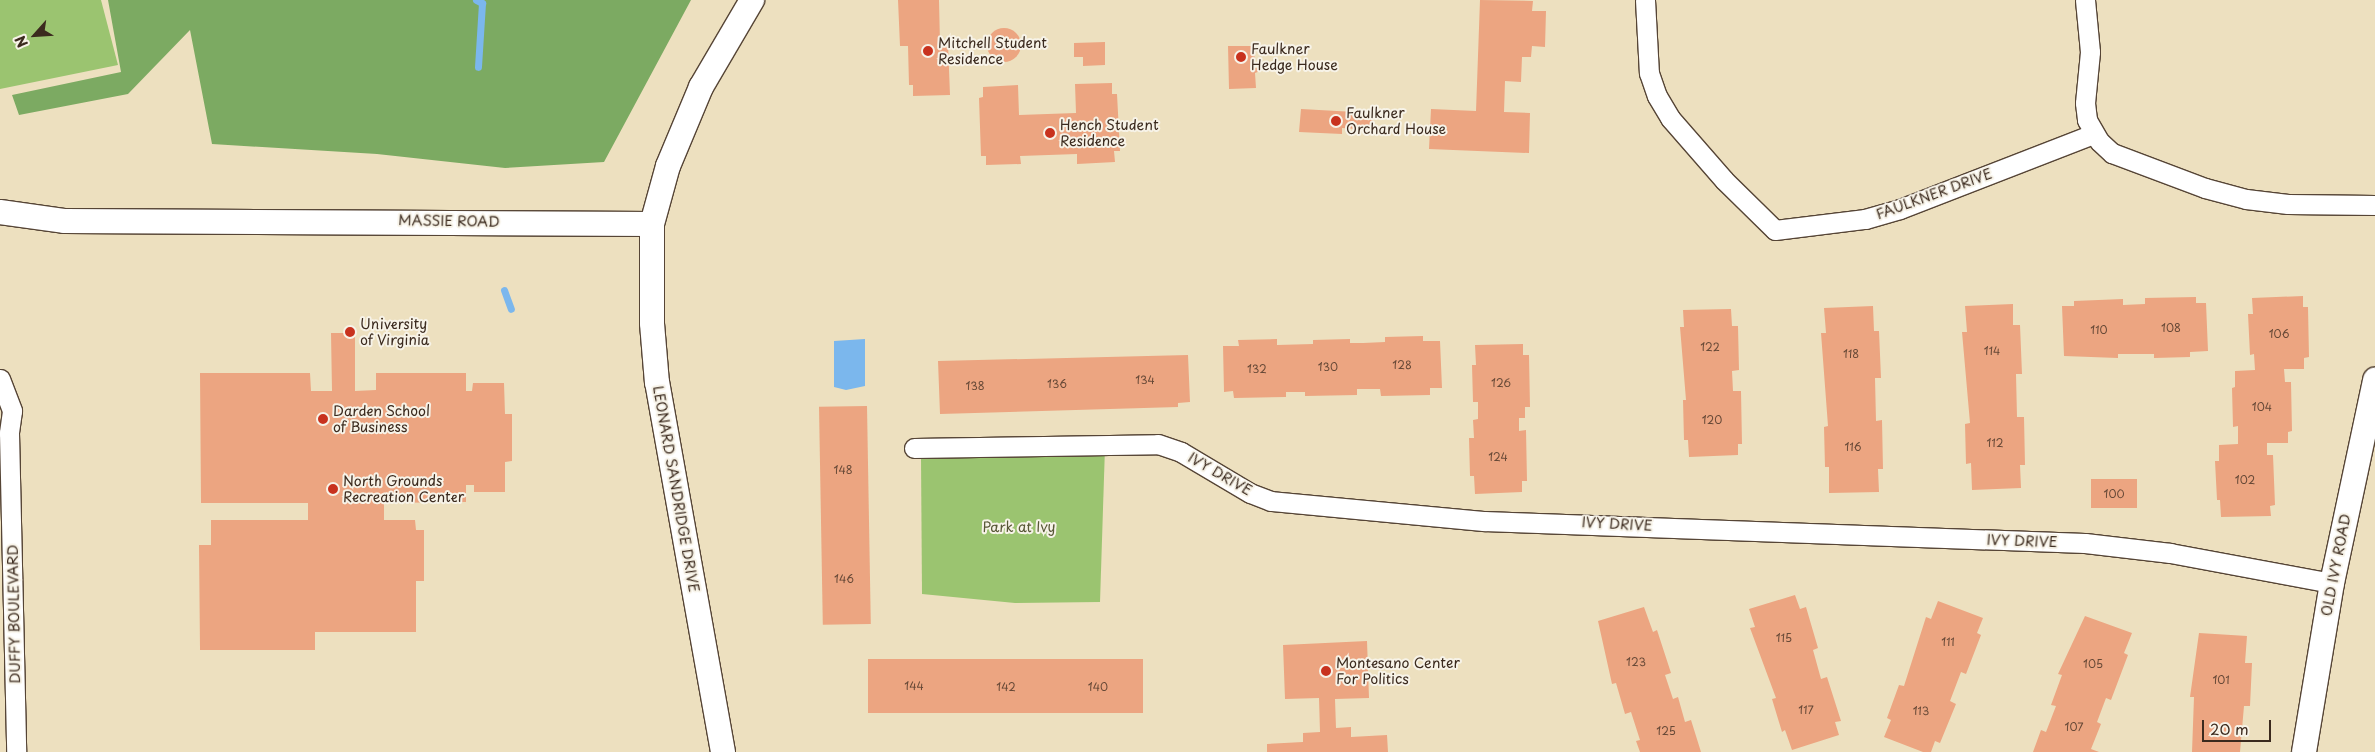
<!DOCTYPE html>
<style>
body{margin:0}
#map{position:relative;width:2375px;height:752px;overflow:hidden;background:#ede0bf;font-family:"Playpen Sans",sans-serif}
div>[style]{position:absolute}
.green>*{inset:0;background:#9bc470}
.forest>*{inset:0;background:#7caa62}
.water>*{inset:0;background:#7bb7ed}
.stream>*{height:7px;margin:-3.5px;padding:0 3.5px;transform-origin:3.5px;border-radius:3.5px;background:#7bb7ed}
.building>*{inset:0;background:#eca581;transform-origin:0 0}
.round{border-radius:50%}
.roads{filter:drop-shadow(1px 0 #564536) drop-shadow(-1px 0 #564536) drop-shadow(0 1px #564536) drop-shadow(0 -1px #564536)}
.minor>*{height:19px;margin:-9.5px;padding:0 9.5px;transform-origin:9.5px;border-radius:9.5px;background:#fff}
.tertiary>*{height:24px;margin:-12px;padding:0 12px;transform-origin:12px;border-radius:12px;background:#fff}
.dots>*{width:14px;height:14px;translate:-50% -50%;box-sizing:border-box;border:2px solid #f7f3e8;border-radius:50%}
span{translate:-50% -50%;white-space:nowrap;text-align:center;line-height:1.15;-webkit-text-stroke:4px #f7f3e8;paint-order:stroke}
.number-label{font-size:11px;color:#674937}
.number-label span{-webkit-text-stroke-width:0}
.poi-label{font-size:14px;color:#3b2a1e}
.left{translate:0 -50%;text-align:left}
.street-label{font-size:14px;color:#3b2a1e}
.park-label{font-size:14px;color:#585837}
.north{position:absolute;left:10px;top:10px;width:50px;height:50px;-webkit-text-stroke:4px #f7f3e8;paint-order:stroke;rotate:244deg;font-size:14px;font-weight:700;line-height:20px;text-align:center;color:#3b2a1e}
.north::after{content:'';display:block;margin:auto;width:18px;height:22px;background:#3b2a1e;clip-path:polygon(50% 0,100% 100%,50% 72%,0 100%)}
.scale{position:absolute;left:2202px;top:720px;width:69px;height:22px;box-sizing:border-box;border:2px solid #3b2a1e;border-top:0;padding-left:6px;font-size:15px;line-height:18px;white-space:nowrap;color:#3b2a1e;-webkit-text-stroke:4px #f7f3e8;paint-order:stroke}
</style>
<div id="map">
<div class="green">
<div style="clip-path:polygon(0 0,101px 0,118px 65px,0 89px)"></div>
<div style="clip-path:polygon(1105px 447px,1100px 602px,1015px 603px,922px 594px,921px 457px)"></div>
</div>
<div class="forest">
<div style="clip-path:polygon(108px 0,691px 0,604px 162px,505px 168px,377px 154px,212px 144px,190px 30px,128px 94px,19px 115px,12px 95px,121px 72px)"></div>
</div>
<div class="water">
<div style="clip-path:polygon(865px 339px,865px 386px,846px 390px,834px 387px,834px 341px)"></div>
</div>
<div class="stream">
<div style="left:476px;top:0;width:7px;rotate:27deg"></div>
<div style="left:482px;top:3px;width:64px;rotate:93.6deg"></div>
<div style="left:504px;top:290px;width:20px;rotate:70deg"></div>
</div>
<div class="building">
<div style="clip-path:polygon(898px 0,939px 0,940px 43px,948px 43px,950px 95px,913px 96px,913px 85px,909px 85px,908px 46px,900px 46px)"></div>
<div style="clip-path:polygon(1480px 0,1533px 1px,1532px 11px,1546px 11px,1545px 47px,1532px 46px,1531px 57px,1522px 57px,1521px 82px,1505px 81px,1504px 112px,1530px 113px,1529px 153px,1429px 149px,1431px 109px,1476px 111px)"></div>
<div class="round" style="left:987px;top:28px;width:34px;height:34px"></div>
<div style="clip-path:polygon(1105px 42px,1105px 65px,1083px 66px,1083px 57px,1074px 57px,1074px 43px)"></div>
<div style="clip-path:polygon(1228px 46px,1254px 46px,1255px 68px,1260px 68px,1260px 71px,1255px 73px,1256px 88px,1229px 89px)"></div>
<div style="clip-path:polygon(1112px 83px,1112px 94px,1117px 94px,1120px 151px,1114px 151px,1115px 162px,1077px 164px,1077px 154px,1020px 156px,1021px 164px,986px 165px,986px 156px,981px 156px,979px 98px,983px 97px,983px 87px,1018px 85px,1019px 115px,1076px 113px,1075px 84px)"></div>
<div style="clip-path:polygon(1301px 109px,1373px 113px,1372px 130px,1342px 128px,1342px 134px,1299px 132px)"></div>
<div style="clip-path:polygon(2303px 296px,2303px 307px,2308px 307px,2309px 357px,2304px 358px,2304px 369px,2284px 369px,2285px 382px,2291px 382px,2292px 431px,2288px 432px,2288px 443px,2267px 443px,2267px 455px,2273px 455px,2275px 505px,2270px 506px,2271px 516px,2221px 517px,2220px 500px,2217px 500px,2215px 461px,2219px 461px,2219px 445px,2238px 444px,2238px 426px,2233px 427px,2232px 388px,2235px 387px,2235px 371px,2255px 370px,2254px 354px,2250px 355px,2248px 314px,2253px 314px,2252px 298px)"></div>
<div style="clip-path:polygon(2196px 297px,2196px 303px,2206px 303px,2208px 351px,2190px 352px,2190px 357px,2154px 358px,2154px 354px,2118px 354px,2118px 358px,2064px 356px,2062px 306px,2074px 306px,2074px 301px,2123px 299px,2123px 305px,2145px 304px,2145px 298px)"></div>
<div style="clip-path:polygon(2013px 304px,2013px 325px,2020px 325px,2022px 374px,2016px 374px,2017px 417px,2024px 417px,2025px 465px,2020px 465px,2021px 488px,1972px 490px,1971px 463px,1966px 464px,1965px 424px,1970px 423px,1962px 332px,1967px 332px,1965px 306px)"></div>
<div style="clip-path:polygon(1873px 306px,1874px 331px,1879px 331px,1881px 378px,1875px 378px,1876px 421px,1882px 420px,1883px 469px,1878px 469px,1879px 492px,1829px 493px,1829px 467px,1825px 467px,1824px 427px,1828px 426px,1821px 333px,1826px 333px,1824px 308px)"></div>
<div style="clip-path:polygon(1731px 309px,1732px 326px,1738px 326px,1739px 370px,1732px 371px,1733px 391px,1741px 391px,1742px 444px,1738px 444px,1738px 455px,1689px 457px,1688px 440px,1684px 440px,1683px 400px,1686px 400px,1680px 327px,1684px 327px,1683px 310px)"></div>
<div style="clip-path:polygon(331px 333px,355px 333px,355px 391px,376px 390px,376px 373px,466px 373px,466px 391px,472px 391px,473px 383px,504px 383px,505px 414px,512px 414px,512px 461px,505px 462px,505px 492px,474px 492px,474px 485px,466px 485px,466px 502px,384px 503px,384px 520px,415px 520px,416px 530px,424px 530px,424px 581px,416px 581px,416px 632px,315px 632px,315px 650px,200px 650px,199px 545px,211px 545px,211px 520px,308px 520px,308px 503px,201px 503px,200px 373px,310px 373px,311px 391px,332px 391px)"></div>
<div style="clip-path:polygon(1423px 336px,1423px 341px,1440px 341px,1442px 388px,1430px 388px,1430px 395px,1381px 396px,1380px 389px,1357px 389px,1357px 395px,1305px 396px,1305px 392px,1286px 392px,1286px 397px,1234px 398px,1233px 391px,1224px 392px,1223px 346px,1239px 346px,1238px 340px,1277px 339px,1277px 345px,1313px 344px,1313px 340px,1350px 339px,1350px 343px,1363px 343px,1385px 342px,1385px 337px)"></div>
<div style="clip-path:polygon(1523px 344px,1523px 355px,1529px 355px,1530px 407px,1525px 407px,1525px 418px,1519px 418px,1519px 431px,1526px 430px,1527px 481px,1522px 481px,1522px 492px,1475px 494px,1474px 476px,1470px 476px,1469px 438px,1474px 438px,1473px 420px,1478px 419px,1478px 402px,1473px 402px,1472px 365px,1476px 365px,1475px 345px)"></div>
<div style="clip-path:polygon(1188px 355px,1190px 402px,1178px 403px,1178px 407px,940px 414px,938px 361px)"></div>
<div style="left:867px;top:406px;width:218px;height:48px;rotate:89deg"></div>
<div style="left:2091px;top:479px;width:46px;height:29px"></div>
<div style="clip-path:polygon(1795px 595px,1800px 609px,1806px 607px,1818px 648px,1813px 650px,1821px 679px,1827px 677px,1841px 721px,1835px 722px,1839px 735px,1792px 750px,1785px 730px,1782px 732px,1772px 699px,1776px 698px,1750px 628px,1755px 627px,1749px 609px)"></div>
<div style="clip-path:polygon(1938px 601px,1983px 618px,1977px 633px,1981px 635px,1966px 674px,1961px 672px,1950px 701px,1956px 704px,1940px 743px,1935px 741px,1931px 752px,1923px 752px,1884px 737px,1891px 720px,1887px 718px,1899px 685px,1904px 686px,1926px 617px,1931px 619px)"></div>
<div style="clip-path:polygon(1644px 607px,1653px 632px,1657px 630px,1671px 673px,1665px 675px,1673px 699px,1678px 697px,1685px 722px,1691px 720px,1701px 752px,1640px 752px,1636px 741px,1640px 740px,1631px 712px,1625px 714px,1616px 683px,1612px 684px,1598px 621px)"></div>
<div style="clip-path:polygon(2085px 616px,2132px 633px,2124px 653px,2128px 655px,2111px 700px,2106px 698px,2097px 722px,2101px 724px,2091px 749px,2099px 752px,2033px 752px,2041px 730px,2046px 732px,2056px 706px,2051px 705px,2062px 675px,2058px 674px)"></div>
<div style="clip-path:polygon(2199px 633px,2247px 636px,2245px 663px,2252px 663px,2250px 706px,2244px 706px,2240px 752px,2192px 752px,2194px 697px,2190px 697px)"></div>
<div style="clip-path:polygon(1367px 641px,1369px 698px,1335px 699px,1336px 728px,1351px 727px,1351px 737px,1387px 735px,1388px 752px,1267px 752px,1267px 744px,1303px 742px,1303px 733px,1320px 732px,1319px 698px,1285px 699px,1283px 645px)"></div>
<div style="left:868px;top:659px;width:275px;height:54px"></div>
</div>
<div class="roads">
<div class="minor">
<div style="left:1645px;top:0;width:73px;rotate:86.9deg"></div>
<div style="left:1649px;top:73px;width:24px;rotate:71deg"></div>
<div style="left:1657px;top:96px;width:26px;rotate:59deg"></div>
<div style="left:1670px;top:118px;width:82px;rotate:48.9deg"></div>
<div style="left:1724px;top:180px;width:71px;rotate:44.4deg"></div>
<div style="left:1775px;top:230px;width:91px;rotate:-7deg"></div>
<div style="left:1865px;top:219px;width:36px;rotate:-16deg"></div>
<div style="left:1900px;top:209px;width:207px;rotate:-21.2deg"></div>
<div style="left:2085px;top:0;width:52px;rotate:84.5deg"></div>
<div style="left:2090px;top:52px;width:51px;rotate:95.6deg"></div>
<div style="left:2085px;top:103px;width:17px;rotate:83deg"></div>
<div style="left:2087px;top:120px;width:24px;rotate:60deg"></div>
<div style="left:2099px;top:141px;width:18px;rotate:43deg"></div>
<div style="left:2112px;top:153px;width:99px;rotate:20.6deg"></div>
<div style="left:2205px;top:188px;width:42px;rotate:15deg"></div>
<div style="left:2246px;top:199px;width:42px;rotate:6.8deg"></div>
<div style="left:2288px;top:204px;width:87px;rotate:0.7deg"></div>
<div style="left:0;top:379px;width:34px;rotate:69deg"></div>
<div style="left:12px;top:411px;width:22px;rotate:98deg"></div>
<div style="left:9px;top:433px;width:319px;rotate:88.7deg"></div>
<div style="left:914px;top:448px;width:244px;rotate:-0.9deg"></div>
<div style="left:1158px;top:444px;width:24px;rotate:19deg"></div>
<div style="left:1181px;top:452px;width:80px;rotate:30.7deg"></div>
<div style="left:1250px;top:493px;width:22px;rotate:21deg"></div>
<div style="left:1271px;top:501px;width:214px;rotate:5.4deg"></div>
<div style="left:1484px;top:521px;width:601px;rotate:2.1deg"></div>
<div style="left:2085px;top:543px;width:86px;rotate:6.7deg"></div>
<div style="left:2170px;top:553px;width:165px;rotate:10.5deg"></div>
</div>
<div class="tertiary">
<div style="left:0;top:212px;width:66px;rotate:7.9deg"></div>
<div style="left:65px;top:221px;width:587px;rotate:0.29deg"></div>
<div style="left:723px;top:752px;width:375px;rotate:-100.1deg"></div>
<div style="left:657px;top:383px;width:60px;rotate:-94.8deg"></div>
<div style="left:652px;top:323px;width:99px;rotate:-90deg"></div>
<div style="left:652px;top:224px;width:60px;rotate:-74.6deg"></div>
<div style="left:668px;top:166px;width:86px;rotate:-67.3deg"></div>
<div style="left:701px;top:87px;width:101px;rotate:-59.6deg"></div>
<div style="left:2304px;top:752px;width:171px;rotate:-80.6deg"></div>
<div style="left:2332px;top:583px;width:208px;rotate:-78deg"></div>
</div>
</div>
<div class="dots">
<div style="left:928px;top:51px;background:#c8321e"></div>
<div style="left:1241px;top:57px;background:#c8321e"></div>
<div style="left:1336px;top:121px;background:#c8321e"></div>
<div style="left:1050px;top:133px;background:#c8321e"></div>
<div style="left:350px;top:332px;background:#c8321e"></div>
<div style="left:323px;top:419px;background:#c8321e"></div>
<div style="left:333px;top:489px;background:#c8321e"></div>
<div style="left:1326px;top:671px;background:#c8321e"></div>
</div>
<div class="number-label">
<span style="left:2171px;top:328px">108</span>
<span style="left:2099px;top:330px">110</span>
<span style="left:2279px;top:334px">106</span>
<span style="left:1710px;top:347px">122</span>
<span style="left:1992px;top:351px">114</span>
<span style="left:1851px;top:354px">118</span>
<span style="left:1402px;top:365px">128</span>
<span style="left:1328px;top:367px">130</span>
<span style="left:1257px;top:369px">132</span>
<span style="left:1145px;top:380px">134</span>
<span style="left:1501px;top:383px">126</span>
<span style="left:1057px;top:384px">136</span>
<span style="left:975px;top:386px">138</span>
<span style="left:2262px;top:407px">104</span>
<span style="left:1712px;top:420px">120</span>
<span style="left:1995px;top:443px">112</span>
<span style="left:1853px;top:447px">116</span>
<span style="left:1498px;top:457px">124</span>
<span style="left:843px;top:470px">148</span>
<span style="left:2245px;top:480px">102</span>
<span style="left:2114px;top:494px">100</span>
<span style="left:844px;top:579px">146</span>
<span style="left:1784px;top:638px">115</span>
<span style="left:1948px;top:642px">111</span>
<span style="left:1636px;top:662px">123</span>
<span style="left:2093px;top:664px">105</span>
<span style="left:2221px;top:680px">101</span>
<span style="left:914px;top:686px">144</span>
<span style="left:1006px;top:687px">142</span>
<span style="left:1098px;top:687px">140</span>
<span style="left:1806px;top:710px">117</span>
<span style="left:1921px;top:711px">113</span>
<span style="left:2074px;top:727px">107</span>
<span style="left:1666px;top:731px">125</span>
</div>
<div class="poi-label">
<span class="left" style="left:938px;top:51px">Mitchell Student<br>Residence</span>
<span class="left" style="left:1251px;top:57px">Faulkner<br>Hedge House</span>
<span class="left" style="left:1346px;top:121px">Faulkner<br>Orchard House</span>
<span class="left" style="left:1060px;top:133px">Hench Student<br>Residence</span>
<span class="left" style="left:360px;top:332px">University<br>of Virginia</span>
<span class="left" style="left:333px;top:419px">Darden School<br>of Business</span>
<span class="left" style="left:343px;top:489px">North Grounds<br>Recreation Center</span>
<span class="left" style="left:1336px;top:671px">Montesano Center<br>For Politics</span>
</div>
<div class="street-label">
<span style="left:1934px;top:194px;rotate:-20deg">FAULKNER DRIVE</span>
<span style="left:449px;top:221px;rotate:1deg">MASSIE ROAD</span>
<span style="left:1220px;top:474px;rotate:30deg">IVY DRIVE</span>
<span style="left:676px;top:489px;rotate:80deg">LEONARD SANDRIDGE DRIVE</span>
<span style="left:1617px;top:524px;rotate:3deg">IVY DRIVE</span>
<span style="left:2022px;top:541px;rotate:2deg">IVY DRIVE</span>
<span style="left:2336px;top:565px;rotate:-79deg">OLD IVY ROAD</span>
<span style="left:14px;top:614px;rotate:-91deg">DUFFY BOULEVARD</span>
</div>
<div class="park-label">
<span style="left:1019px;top:527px">Park at Ivy</span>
</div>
<div class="north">N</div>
<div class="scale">20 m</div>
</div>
